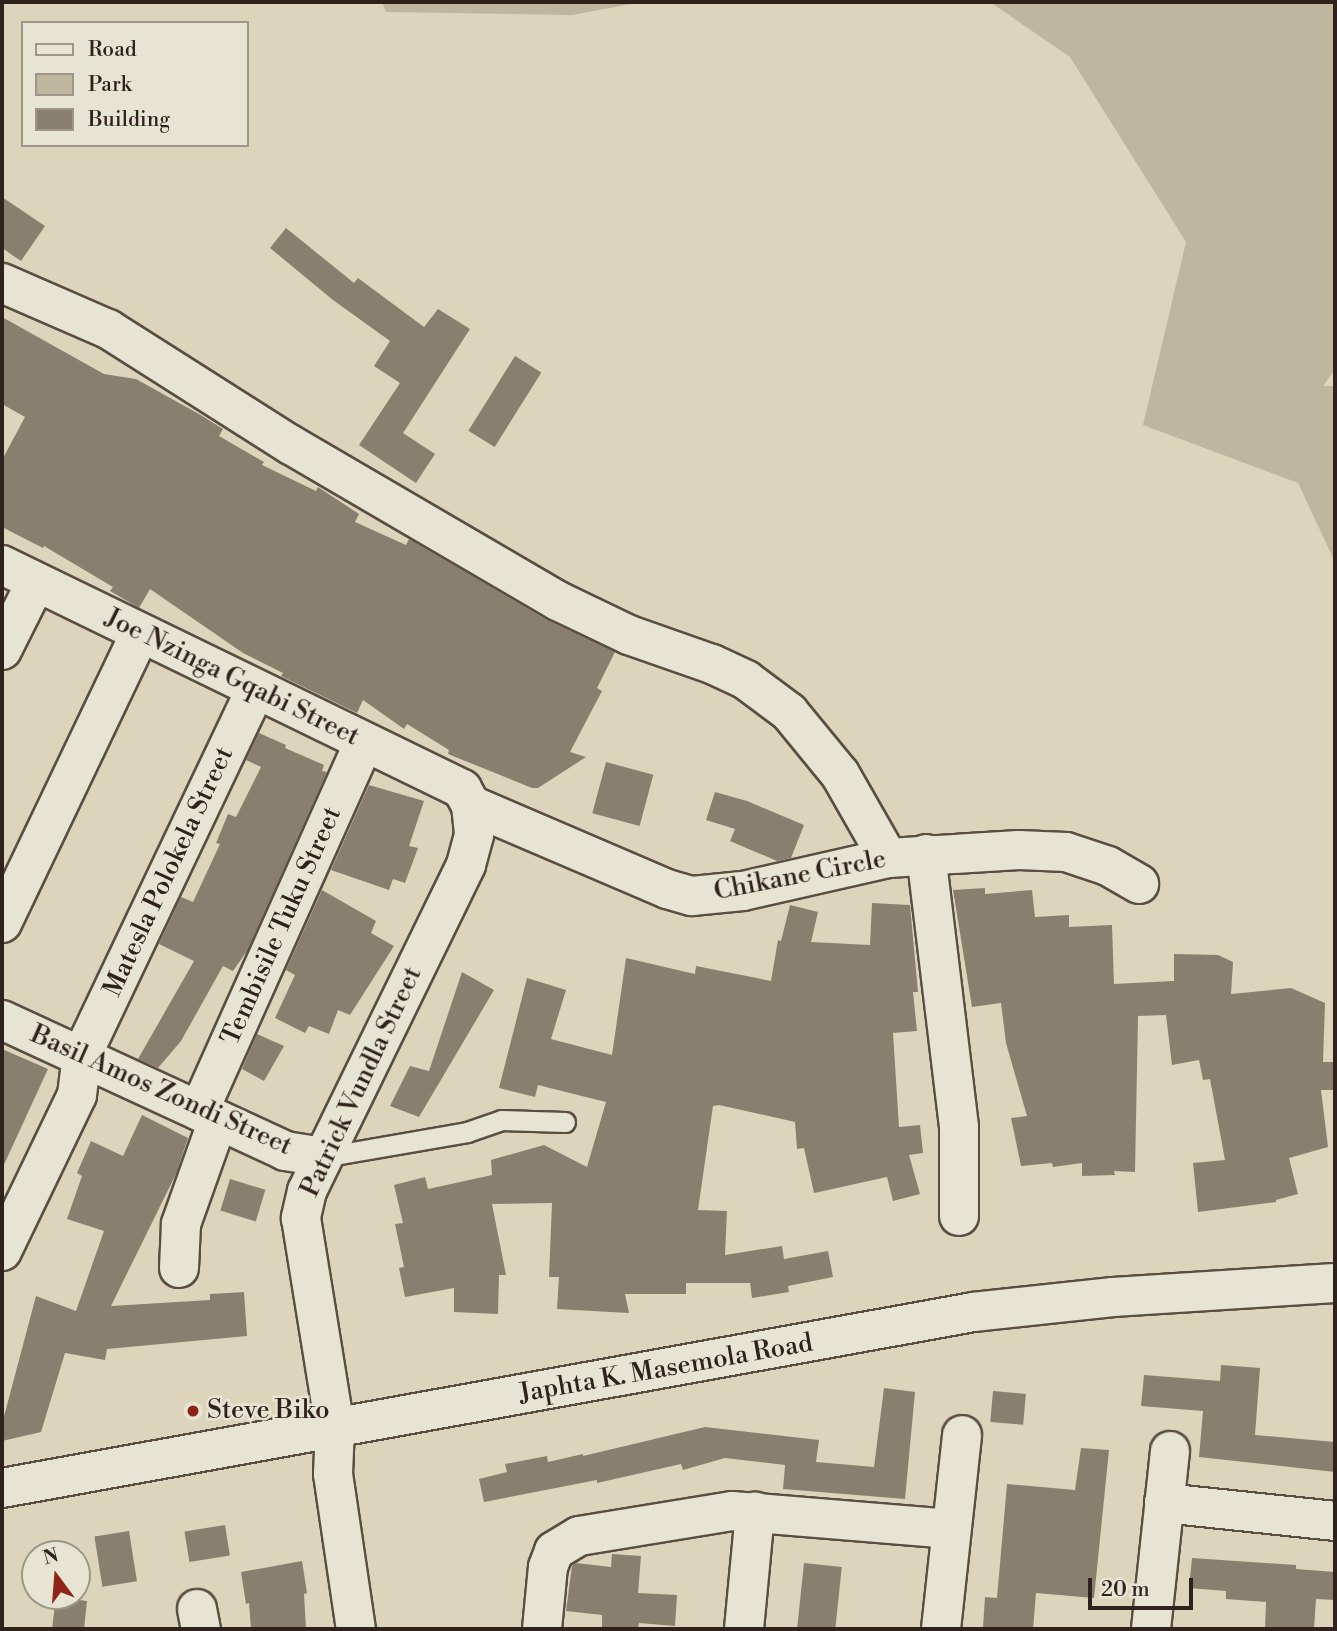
<!DOCTYPE html>
<style>
body{margin:0}
#map{position:relative;width:1337px;height:1631px;overflow:hidden;background:#dcd5bb;font-family:"Libre Bodoni",serif}
div>[style]{position:absolute}
.green>*{inset:0;background:#bfb6a0}
.building>*{inset:0;background:#897f6e;transform-origin:0 0}
.roads{filter:drop-shadow(2px 0 #5a4e43) drop-shadow(-2px 0 #5a4e43) drop-shadow(0 2px #5a4e43) drop-shadow(0 -2px #5a4e43)}
.service>*{height:19px;margin:-9.5px;padding:0 9.5px;transform-origin:9.5px;border-radius:9.5px;background:#e8e4d3}
.minor>*{height:38px;margin:-19px;padding:0 19px;transform-origin:19px;border-radius:19px;background:#e8e4d3}
.tertiary>*{height:38px;margin:-19px;padding:0 19px;transform-origin:19px;border-radius:19px;background:#e8e4d3}
.secondary>*{height:38px;margin:-19px;padding:0 19px;transform-origin:19px;border-radius:19px;background:#e8e4d3}
.dots>*{width:19px;height:19px;translate:-50% -50%;box-sizing:border-box;border:4px solid #e8e4d3;border-radius:50%}
span{translate:-50% -50%;white-space:nowrap;text-align:center;line-height:1.15;-webkit-text-stroke:5px #e8e4d3;paint-order:stroke}
.street-label{font-size:26px;color:#2f211b}
.poi-label{font-size:26px;color:#2f211b}
.left{translate:0 -50%;text-align:left}
.frame{position:absolute;inset:0;border:4px solid #2f211b;pointer-events:none}
.legend{position:absolute;left:21px;top:21px;width:228px;height:126px;box-sizing:border-box;background:#e8e4d3;border:2px solid #9e9689;margin:0;padding:9px 12px;list-style:none;font-size:21px;color:#2f211b}
.legend li{display:flex;align-items:center;gap:14px;height:35px}
.legend b{width:35px;border:2px solid #9e9689}
.north{position:absolute;left:21px;top:1540px;width:70px;height:70px;box-sizing:border-box;background:#e8e4d3;border:2px solid #9e9689;border-radius:50%;rotate:344deg;font-size:19px;font-weight:700;line-height:28px;text-align:center;color:#2f211b}
.north::after{content:'';display:block;margin:auto;width:24px;height:32px;background:#8f2418;clip-path:polygon(50% 0,100% 100%,50% 72%,0 100%)}
.scale{position:absolute;left:1088px;top:1578px;width:105px;height:32px;box-sizing:border-box;border:4px solid #2f211b;border-top:0;padding-left:9px;font-size:21px;line-height:24px;white-space:nowrap;color:#2f211b;-webkit-text-stroke:5px #e8e4d3;paint-order:stroke}
</style>
<div id="map">
<div class="green">
<div style="clip-path:polygon(382px 2px,642px 2px,572px 15px,386px 12px)"></div>
<div style="clip-path:polygon(990px 2px,1335px 2px,1335px 369px,1323px 386px,1335px 386px,1335px 562px,1298px 483px,1143px 425px,1186px 242px,1070px 57px)"></div>
</div>
<div class="building">
<div style="clip-path:polygon(2px 197px,45px 226px,21px 261px,2px 248px)"></div>
<div style="clip-path:polygon(286px 228px,354px 283px,358px 278px,424px 327px,438px 309px,470px 329px,403px 433px,435px 454px,416px 483px,359px 445px,400px 383px,374px 366px,390px 341px,333px 300px,270px 248px)"></div>
<div style="clip-path:polygon(2px 317px,104px 374px,136px 379px,199px 414px,223px 429px,219px 436px,264px 462px,262px 465px,316px 491px,318px 487px,359px 514px,355px 522px,406px 545px,409px 539px,547px 620px,615px 652px,597px 688px,602px 691px,570px 752px,586px 757px,538px 788px,532px 788px,448px 754px,449px 750px,407px 724px,404px 729px,363px 700px,357px 713px,281px 676px,283px 673px,243px 653px,150px 589px,139px 608px,134px 605px,110px 591px,113px 587px,44px 546px,43px 548px,2px 527px,2px 460px,25px 417px,2px 404px)"></div>
<div style="left:515px;top:356px;width:31px;height:88px;rotate:32deg"></div>
<div style="clip-path:polygon(259px 733px,286px 745px,285px 748px,324px 765px,322px 771px,327px 772px,247px 951px,233px 971px,223px 966px,181px 1041px,158px 1068px,138px 1059px,194px 961px,159px 944px,181px 897px,193px 902px,220px 844px,216px 843px,228px 814px,236px 817px,261px 767px,246px 760px)"></div>
<div style="left:606px;top:762px;width:49px;height:53px;rotate:15deg"></div>
<div style="clip-path:polygon(369px 785px,424px 801px,409px 846px,418px 848px,405px 883px,393px 879px,389px 890px,331px 870px)"></div>
<div style="clip-path:polygon(715px 792px,747px 801px,804px 825px,791px 858px,777px 861px,730px 841px,735px 829px,706px 820px)"></div>
<div style="clip-path:polygon(985px 888px,985px 894px,1032px 890px,1035px 917px,1069px 915px,1069px 927px,1112px 925px,1114px 984px,1174px 981px,1174px 954px,1218px 955px,1233px 962px,1231px 994px,1291px 988px,1325px 1003px,1323px 1062px,1335px 1062px,1335px 1090px,1321px 1090px,1328px 1147px,1289px 1158px,1298px 1194px,1276px 1200px,1276px 1202px,1198px 1212px,1193px 1163px,1225px 1160px,1210px 1079px,1203px 1080px,1199px 1060px,1172px 1065px,1166px 1015px,1138px 1016px,1135px 1172px,1114px 1171px,1115px 1175px,1082px 1176px,1082px 1163px,1053px 1167px,1052px 1163px,1021px 1166px,1011px 1118px,1027px 1116px,1006px 1043px,1001px 1003px,972px 1007px,953px 890px)"></div>
<div style="clip-path:polygon(322px 890px,376px 921px,371px 933px,394px 946px,350px 1015px,338px 1010px,329px 1034px,309px 1026px,305px 1033px,275px 1018px,295px 975px,286px 970px)"></div>
<div style="clip-path:polygon(872px 903px,910px 905px,918px 992px,913px 992px,917px 1031px,893px 1033px,899px 1127px,920px 1125px,923px 1153px,909px 1155px,920px 1194px,893px 1201px,887px 1177px,814px 1193px,804px 1148px,797px 1149px,795px 1122px,719px 1105px,713px 1106px,698px 1210px,727px 1211px,725px 1255px,782px 1246px,784px 1259px,828px 1251px,833px 1277px,788px 1286px,789px 1292px,752px 1298px,750px 1283px,686px 1283px,686px 1294px,625px 1294px,629px 1313px,557px 1309px,559px 1277px,549px 1277px,552px 1203px,492px 1204px,506px 1275px,499px 1275px,498px 1314px,454px 1312px,454px 1288px,405px 1297px,399px 1268px,404px 1267px,395px 1224px,403px 1223px,394px 1185px,425px 1177px,428px 1189px,492px 1175px,491px 1160px,544px 1145px,587px 1167px,606px 1102px,538px 1085px,535px 1097px,499px 1088px,527px 978px,566px 990px,551px 1039px,612px 1055px,626px 958px,695px 974px,696px 966px,771px 981px,778px 940px,781px 941px,790px 905px,818px 912px,811px 942px,870px 945px)"></div>
<div style="clip-path:polygon(462px 972px,494px 990px,419px 1117px,390px 1106px,410px 1066px,429px 1071px)"></div>
<div style="clip-path:polygon(257px 1034px,284px 1046px,264px 1081px,242px 1069px)"></div>
<div style="clip-path:polygon(2px 1049px,48px 1069px,2px 1169px)"></div>
<div style="clip-path:polygon(142px 1115px,188px 1138px,176px 1174px,111px 1306px,210px 1300px,210px 1294px,244px 1292px,247px 1336px,107px 1349px,105px 1360px,65px 1353px,41px 1432px,2px 1441px,2px 1424px,36px 1296px,76px 1311px,104px 1231px,67px 1219px,82px 1176px,77px 1173px,91px 1141px,123px 1156px)"></div>
<div style="left:230px;top:1179px;width:37px;height:33px;rotate:17deg"></div>
<div style="clip-path:polygon(1221px 1365px,1260px 1368px,1255px 1435px,1335px 1442px,1335px 1472px,1199px 1457px,1203px 1411px,1141px 1406px,1144px 1375px,1220px 1381px)"></div>
<div style="clip-path:polygon(884px 1388px,915px 1392px,905px 1499px,783px 1489px,785px 1465px,725px 1458px,683px 1470px,681px 1464px,597px 1483px,597px 1480px,484px 1502px,479px 1479px,507px 1472px,505px 1464px,547px 1456px,548px 1462px,583px 1454px,583px 1456px,705px 1427px,819px 1440px,816px 1462px,874px 1467px)"></div>
<div style="left:993px;top:1391px;width:33px;height:31px;rotate:5deg"></div>
<div style="clip-path:polygon(1081px 1448px,1109px 1450px,1094px 1598px,1036px 1593px,1033px 1629px,983px 1627px,985px 1597px,997px 1598px,1007px 1484px,1075px 1490px)"></div>
<div style="left:225px;top:1525px;width:31px;height:41px;rotate:81deg"></div>
<div style="left:129px;top:1531px;width:51px;height:35px;rotate:81deg"></div>
<div style="clip-path:polygon(612px 1554px,641px 1556px,638px 1593px,677px 1595px,675px 1626px,639px 1623px,638px 1629px,602px 1627px,602px 1615px,566px 1611px,572px 1566px,576px 1563px,611px 1567px)"></div>
<div style="clip-path:polygon(1192px 1558px,1296px 1565px,1296px 1569px,1335px 1572px,1335px 1600px,1316px 1599px,1314px 1629px,1265px 1629px,1266px 1602px,1226px 1599px,1226px 1591px,1189px 1588px)"></div>
<div style="clip-path:polygon(302px 1561px,307px 1593px,304px 1594px,306px 1629px,251px 1629px,249px 1603px,246px 1604px,241px 1572px)"></div>
<div style="left:804px;top:1563px;width:38px;height:66px;rotate:6deg"></div>
<div style="clip-path:polygon(56px 1597px,87px 1601px,84px 1629px,52px 1629px)"></div>
</div>
<div class="roads">
<div class="service">
<div style="left:323px;top:1157px;width:146px;rotate:-9.8deg"></div>
<div style="left:467px;top:1132px;width:36px;rotate:-19deg"></div>
<div style="left:501px;top:1120px;width:64px;rotate:1.8deg"></div>
</div>
<div class="minor">
<div style="left:2px;top:283px;width:116px;rotate:23.5deg"></div>
<div style="left:108px;top:329px;width:217px;rotate:32.4deg"></div>
<div style="left:291px;top:445px;width:309px;rotate:30.3deg"></div>
<div style="left:558px;top:601px;width:79px;rotate:25.6deg"></div>
<div style="left:629px;top:635px;width:88px;rotate:19.3deg"></div>
<div style="left:712px;top:664px;width:38px;rotate:25deg"></div>
<div style="left:746px;top:680px;width:54px;rotate:36.7deg"></div>
<div style="left:789px;top:712px;width:80px;rotate:50.6deg"></div>
<div style="left:840px;top:774px;width:97px;rotate:60.3deg"></div>
<div style="left:2px;top:565px;width:512px;rotate:25.96deg"></div>
<div style="left:462px;top:789px;width:18px;rotate:61deg"></div>
<div style="left:471px;top:805px;width:30px;rotate:84deg"></div>
<div style="left:474px;top:835px;width:31px;rotate:105deg"></div>
<div style="left:466px;top:865px;width:363px;rotate:116deg"></div>
<div style="left:307px;top:1191px;width:28px;rotate:103deg"></div>
<div style="left:301px;top:1218px;width:213px;rotate:80.8deg"></div>
<div style="left:2px;top:650px;width:76px;rotate:-63.4deg"></div>
<div style="left:471px;top:805px;width:213px;rotate:23.2deg"></div>
<div style="left:667px;top:889px;width:26px;rotate:16deg"></div>
<div style="left:692px;top:896px;width:51px;rotate:-5.6deg"></div>
<div style="left:743px;top:891px;width:149px;rotate:-12.8deg"></div>
<div style="left:888px;top:858px;width:131px;rotate:-3.5deg"></div>
<div style="left:1019px;top:850px;width:47px;rotate:2.4deg"></div>
<div style="left:1066px;top:852px;width:44px;rotate:18.4deg"></div>
<div style="left:1108px;top:866px;width:36px;rotate:30deg"></div>
<div style="left:926px;top:854px;width:275px;rotate:83.1deg"></div>
<div style="left:959px;top:1127px;width:89px;rotate:90deg"></div>
<div style="left:2px;top:923px;width:320px;rotate:-64.5deg"></div>
<div style="left:2px;top:1020px;width:312px;rotate:24.8deg"></div>
<div style="left:285px;top:1151px;width:37px;rotate:9deg"></div>
<div style="left:199px;top:1111px;width:404px;rotate:-65.9deg"></div>
<div style="left:2px;top:1251px;width:173px;rotate:-64.3deg"></div>
<div style="left:77px;top:1095px;width:40px;rotate:-82.9deg"></div>
<div style="left:82px;top:1055px;width:404px;rotate:-64.6deg"></div>
<div style="left:179px;top:1268px;width:44px;rotate:-87.4deg"></div>
<div style="left:181px;top:1224px;width:110px;rotate:-70.4deg"></div>
<div style="left:1164px;top:1503px;width:172px;rotate:6deg"></div>
<div style="left:197px;top:1609px;width:20px;rotate:79deg"></div>
<div style="left:542px;top:1629px;width:62px;rotate:-84.5deg"></div>
<div style="left:548px;top:1567px;width:17px;rotate:-69deg"></div>
<div style="left:554px;top:1551px;width:29px;rotate:-31deg"></div>
<div style="left:579px;top:1536px;width:155px;rotate:-9.3deg"></div>
<div style="left:732px;top:1511px;width:220px;rotate:4.7deg"></div>
<div style="left:744px;top:1629px;width:118px;rotate:-84.6deg"></div>
<div style="left:941px;top:1629px;width:195px;rotate:-83.8deg"></div>
<div style="left:1151px;top:1629px;width:179px;rotate:-83.9deg"></div>
</div>
<div class="tertiary">
<div style="left:335px;top:1428px;width:46px;rotate:92.5deg"></div>
<div style="left:333px;top:1474px;width:157px;rotate:81.6deg"></div>
</div>
<div class="secondary">
<div style="left:2px;top:1488px;width:987px;rotate:-10.27deg"></div>
<div style="left:973px;top:1312px;width:141px;rotate:-6.1deg"></div>
<div style="left:1113px;top:1297px;width:222px;rotate:-3.6deg"></div>
</div>
</div>
<div class="dots">
<div style="left:193px;top:1411px;background:#8f2418"></div>
</div>
<div class="street-label">
<span style="left:232px;top:678px;rotate:26deg">Joe Nzinga Gqabi Street</span>
<span style="left:169px;top:872px;rotate:-65deg">Matesla Polokela Street</span>
<span style="left:800px;top:876px;rotate:-11deg">Chikane Circle</span>
<span style="left:282px;top:926px;rotate:-66deg">Tembisile Tuku Street</span>
<span style="left:362px;top:1082px;rotate:-65deg">Patrick Vundla Street</span>
<span style="left:161px;top:1091px;rotate:24deg">Basil Amos Zondi Street</span>
<span style="left:666px;top:1369px;rotate:-10deg">Japhta K. Masemola Road</span>
</div>
<div class="poi-label">
<span class="left" style="left:207px;top:1411px">Steve Biko</span>
</div>
<div class="frame"></div>
<ul class="legend">
<li><b style="height:9px;background:#e8e4d3"></b>Road</li>
<li><b style="height:19px;background:#bfb6a0"></b>Park</li>
<li><b style="height:19px;background:#897f6e"></b>Building</li>
</ul>
<div class="north">N</div>
<div class="scale">20 m</div>
</div>
